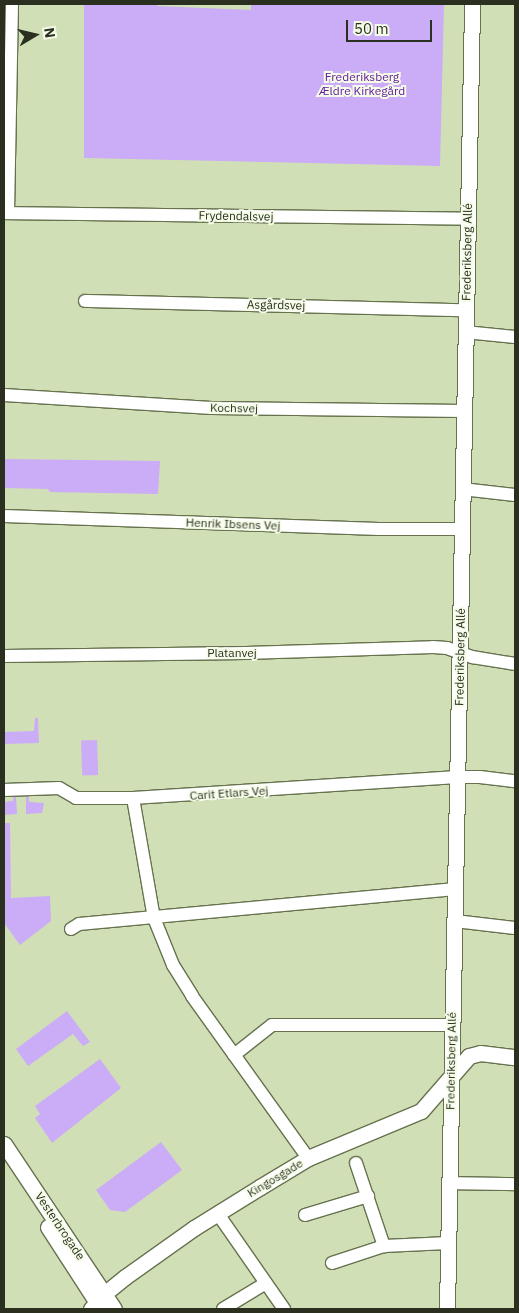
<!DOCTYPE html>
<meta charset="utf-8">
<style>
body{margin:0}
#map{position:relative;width:519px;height:1313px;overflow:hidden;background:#d1dfb7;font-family:"IBM Plex Sans",sans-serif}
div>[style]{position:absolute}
.green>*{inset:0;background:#cbacf6;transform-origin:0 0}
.roads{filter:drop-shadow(1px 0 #66724e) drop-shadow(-1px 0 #66724e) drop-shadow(0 1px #66724e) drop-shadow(0 -1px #66724e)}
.minor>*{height:12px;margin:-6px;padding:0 6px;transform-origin:6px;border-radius:6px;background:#fff}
.tertiary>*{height:15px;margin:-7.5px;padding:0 7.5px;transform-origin:7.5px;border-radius:7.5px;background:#fff}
span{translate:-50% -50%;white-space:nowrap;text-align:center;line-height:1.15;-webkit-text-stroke:4px #f5fce8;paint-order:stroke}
.park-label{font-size:12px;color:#631c9e}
.street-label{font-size:12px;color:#2a2f20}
.frame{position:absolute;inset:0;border:5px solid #2a2f20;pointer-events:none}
.north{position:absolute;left:10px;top:10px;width:50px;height:50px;-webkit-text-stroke:4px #f5fce8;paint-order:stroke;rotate:81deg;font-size:14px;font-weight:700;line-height:20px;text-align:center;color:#2a2f20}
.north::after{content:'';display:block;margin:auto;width:18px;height:22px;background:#2a2f20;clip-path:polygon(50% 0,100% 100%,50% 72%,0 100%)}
.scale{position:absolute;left:346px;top:20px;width:86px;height:22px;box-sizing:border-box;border:2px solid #2a2f20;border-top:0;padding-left:6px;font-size:15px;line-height:18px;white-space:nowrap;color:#2a2f20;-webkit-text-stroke:4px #f5fce8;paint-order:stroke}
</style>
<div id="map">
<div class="green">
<div style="clip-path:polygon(84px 4px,157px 4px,157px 6px,251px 10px,251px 4px,444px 4px,440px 166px,84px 158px)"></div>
<div style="clip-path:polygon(4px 459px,160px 461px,158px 494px,50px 492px,48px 489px,4px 488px)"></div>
<div style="clip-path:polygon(35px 718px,38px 718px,39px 743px,4px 744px,4px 732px,34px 731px)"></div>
<div style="left:97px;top:740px;width:35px;height:16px;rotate:88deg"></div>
<div style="clip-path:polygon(28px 793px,29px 802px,44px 803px,42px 813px,26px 814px,26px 795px)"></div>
<div style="clip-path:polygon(14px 794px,16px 796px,17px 814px,4px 815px,4px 802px,13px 801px)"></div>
<div style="clip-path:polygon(4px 823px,10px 823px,11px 898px,50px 896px,51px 921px,20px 945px,4px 923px)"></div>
<div style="clip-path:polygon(67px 1011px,90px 1042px,83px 1046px,73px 1034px,28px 1066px,16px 1049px)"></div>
<div style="clip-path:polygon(100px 1059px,121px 1088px,52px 1143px,35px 1118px,40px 1114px,35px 1106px)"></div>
<div style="clip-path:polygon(161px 1142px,182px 1170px,125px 1212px,110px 1210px,96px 1190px)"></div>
</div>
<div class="roads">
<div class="minor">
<div style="left:4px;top:213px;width:464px;rotate:0.7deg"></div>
<div style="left:8px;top:213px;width:209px;rotate:-88.9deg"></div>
<div style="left:85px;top:301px;width:381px;rotate:1.4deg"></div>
<div style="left:465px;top:332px;width:50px;rotate:5.7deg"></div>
<div style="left:4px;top:395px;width:208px;rotate:3.6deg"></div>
<div style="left:212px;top:408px;width:252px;rotate:0.7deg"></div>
<div style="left:462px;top:489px;width:53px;rotate:6.5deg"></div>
<div style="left:4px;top:516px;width:375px;rotate:2deg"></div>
<div style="left:379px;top:529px;width:83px"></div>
<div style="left:4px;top:656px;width:242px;rotate:-0.7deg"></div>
<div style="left:246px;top:653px;width:187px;rotate:-1.8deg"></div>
<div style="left:433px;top:647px;width:14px;rotate:4deg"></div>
<div style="left:447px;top:648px;width:27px;rotate:20deg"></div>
<div style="left:472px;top:657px;width:44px;rotate:9.2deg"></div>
<div style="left:4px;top:790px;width:55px;rotate:-2.1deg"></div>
<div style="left:59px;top:788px;width:20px;rotate:30deg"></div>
<div style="left:76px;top:798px;width:57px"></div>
<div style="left:133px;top:798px;width:325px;rotate:-3.7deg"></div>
<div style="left:457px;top:777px;width:23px"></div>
<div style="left:480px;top:777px;width:35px;rotate:7deg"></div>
<div style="left:133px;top:798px;width:122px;rotate:80.1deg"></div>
<div style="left:154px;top:918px;width:51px;rotate:68deg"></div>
<div style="left:173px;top:965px;width:36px;rotate:58deg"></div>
<div style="left:192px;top:996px;width:199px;rotate:54.4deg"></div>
<div style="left:455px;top:921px;width:60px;rotate:6.7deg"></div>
<div style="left:71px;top:929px;width:9px;rotate:-32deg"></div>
<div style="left:79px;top:924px;width:378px;rotate:-5.3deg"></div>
<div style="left:234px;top:1055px;width:48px;rotate:-38.3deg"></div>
<div style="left:272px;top:1025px;width:180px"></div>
<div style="left:356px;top:1163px;width:88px;rotate:71.4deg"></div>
<div style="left:449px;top:1183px;width:66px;rotate:0.9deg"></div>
<div style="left:218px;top:1214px;width:116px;rotate:55.2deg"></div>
<div style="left:305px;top:1215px;width:66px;rotate:-16.8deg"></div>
<div style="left:332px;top:1263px;width:55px;rotate:-18.1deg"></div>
<div style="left:384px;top:1246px;width:64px;rotate:-2.7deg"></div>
<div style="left:223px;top:1309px;width:50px;rotate:-31.2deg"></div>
</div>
<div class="tertiary">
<div style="left:4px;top:1144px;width:198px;rotate:56.3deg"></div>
<div style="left:48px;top:1227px;width:98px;rotate:57.1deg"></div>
<div style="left:91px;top:1309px;width:20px;rotate:-49deg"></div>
<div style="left:104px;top:1294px;width:27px;rotate:-39deg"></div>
<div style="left:125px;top:1277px;width:85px;rotate:-35.4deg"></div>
<div style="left:194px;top:1228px;width:78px;rotate:-31.8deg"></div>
<div style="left:260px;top:1187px;width:56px;rotate:-31.1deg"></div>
<div style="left:308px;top:1158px;width:122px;rotate:-22.6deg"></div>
<div style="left:421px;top:1111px;width:73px;rotate:-48.9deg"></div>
<div style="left:469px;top:1056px;width:11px;rotate:-15deg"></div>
<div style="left:480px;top:1053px;width:35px;rotate:7deg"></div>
<div style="left:447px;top:1309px;width:1305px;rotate:-88.9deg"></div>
</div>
</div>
<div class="park-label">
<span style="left:362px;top:84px">Frederiksberg<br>Ældre Kirkegård</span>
</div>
<div class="street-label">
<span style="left:236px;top:216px;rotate:1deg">Frydendalsvej</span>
<span style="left:467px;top:252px;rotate:-89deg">Frederiksberg Allé</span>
<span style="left:276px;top:305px;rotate:1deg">Asgårdsvej</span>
<span style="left:234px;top:408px;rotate:1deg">Kochsvej</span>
<span style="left:233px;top:524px;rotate:2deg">Henrik Ibsens Vej</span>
<span style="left:232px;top:653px">Platanvej</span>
<span style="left:460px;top:657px;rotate:-89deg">Frederiksberg Allé</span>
<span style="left:229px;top:793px;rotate:-4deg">Carit Etlars Vej</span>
<span style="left:451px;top:1061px;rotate:-89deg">Frederiksberg Allé</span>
<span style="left:275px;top:1178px;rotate:-31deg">Kingosgade</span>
<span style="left:60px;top:1226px;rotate:56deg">Vesterbrogade</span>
</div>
<div class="frame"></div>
<div class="north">N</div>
<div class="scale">50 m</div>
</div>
